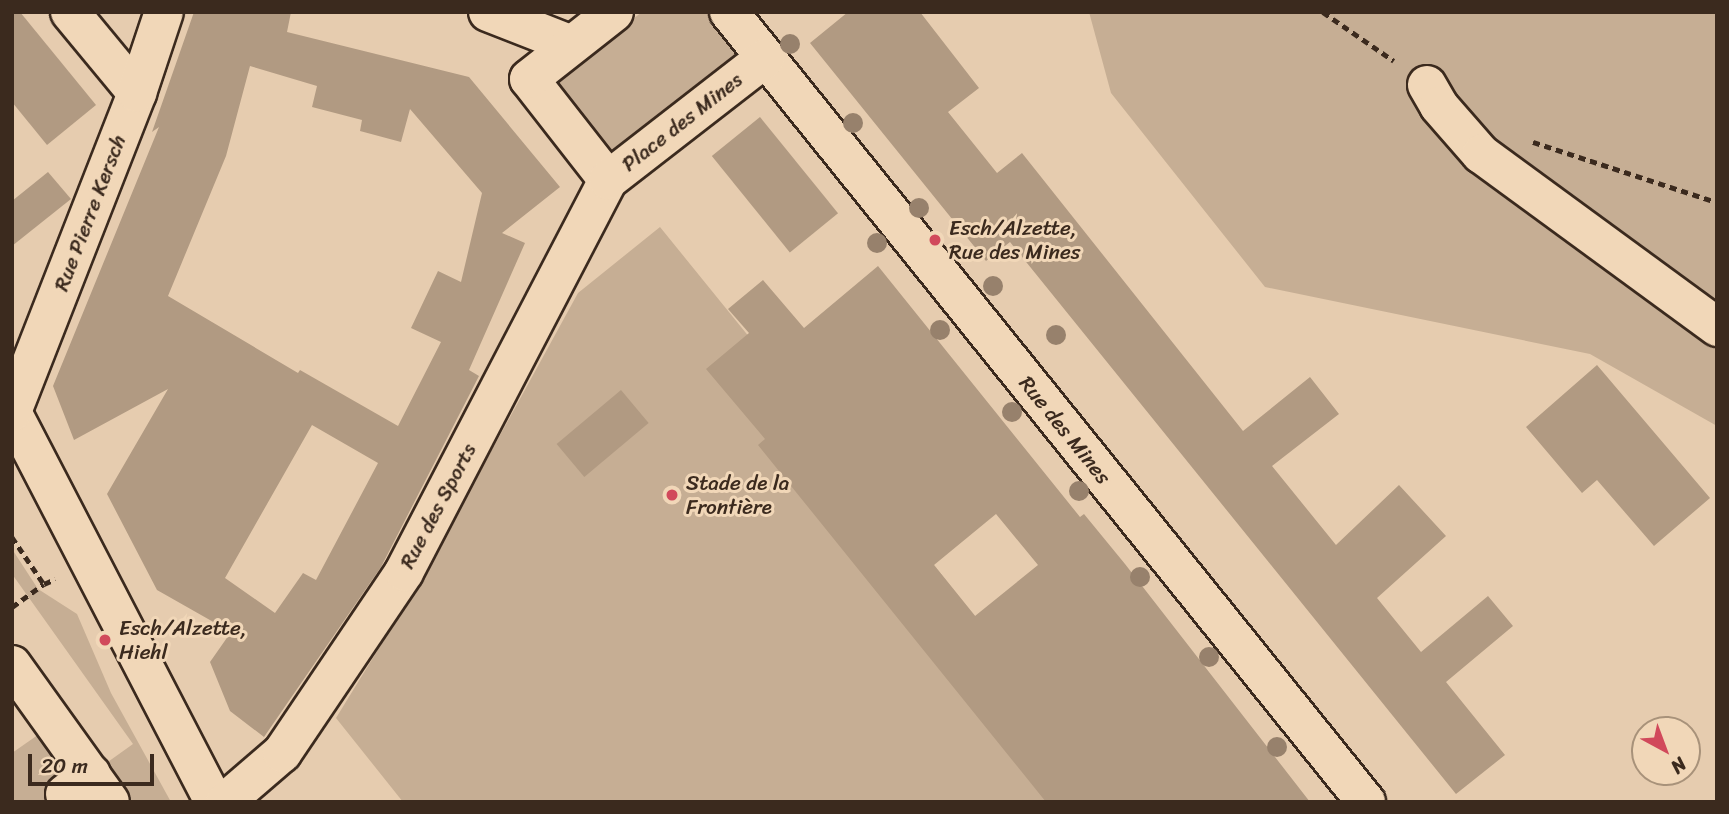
<!DOCTYPE html>
<meta charset="utf-8">
<style>
body{margin:0}
#map{position:relative;width:1729px;height:814px;overflow:hidden;background:#e6ccaf;font-family:Sriracha,sans-serif}
div>[style]{position:absolute}
.green>*{inset:0;background:#c6ae94}
.building>*{inset:0;background:#b19a82;transform-origin:0 0}
.path>*{height:4.5px;margin-top:-2.25px;transform-origin:0;background:repeating-linear-gradient(90deg,#3b2a1e 0 7px,transparent 0 12px)}
.roads{filter:drop-shadow(2px 0 #3b2a1e) drop-shadow(-2px 0 #3b2a1e) drop-shadow(0 2px #3b2a1e) drop-shadow(0 -2px #3b2a1e)}
.minor>*{height:38px;margin:-19px;padding:0 19px;transform-origin:19px;border-radius:19px;background:#f1d7b8}
.trees>*{width:20px;height:20px;margin:-10px;border-radius:50%;background:#97816c}
.dots>*{width:19px;height:19px;translate:-50% -50%;box-sizing:border-box;border:4px solid #f1d7b8;border-radius:50%}
span{translate:-50% -50%;white-space:nowrap;text-align:center;line-height:1.15;-webkit-text-stroke:6px #f1d7b8;paint-order:stroke}
.street-label{font-size:21px;color:#3b2a1e}
.poi-label{font-size:21px;color:#3b2a1e}
.left{translate:0 -50%;text-align:left}
.frame{position:absolute;inset:0;border:14px solid #3b2a1e;pointer-events:none}
.north{position:absolute;left:1631px;top:716px;width:70px;height:70px;box-sizing:border-box;background:#f1d7b8;border:2px solid #a8927a;border-radius:50%;rotate:139deg;font-size:19px;font-weight:700;line-height:28px;text-align:center;color:#3b2a1e}
.north::after{content:'';display:block;margin:auto;width:24px;height:32px;background:#d1495b;clip-path:polygon(50% 0,100% 100%,50% 72%,0 100%)}
.scale{position:absolute;left:28px;top:754px;width:126px;height:32px;box-sizing:border-box;border:4px solid #3b2a1e;border-top:0;padding-left:9px;font-size:21px;line-height:24px;white-space:nowrap;color:#3b2a1e;-webkit-text-stroke:5px #f1d7b8;paint-order:stroke}
</style>
<div id="map">
<div class="green">
<div style="clip-path:polygon(642px 12px,709px 12px,742px 55px,611px 157px,552px 82px)"></div>
<div style="clip-path:polygon(1089px 12px,1717px 12px,1717px 426px,1590px 354px,1265px 287px,1111px 93px)"></div>
<div style="clip-path:polygon(660px 227px,1126px 802px,403px 802px,336px 718px,419px 583px,578px 293px)"></div>
<div style="clip-path:polygon(12px 549px,38px 589px,77px 614px,111px 693px,171px 802px,12px 802px,12px 753px,55px 723px,91px 774px,133px 744px,12px 574px)"></div>
</div>
<div class="building">
<div style="clip-path:polygon(12px 12px,20px 12px,96px 105px,47px 145px,12px 102px)"></div>
<div style="clip-path:polygon(evenodd,194px 12px,291px 12px,287px 32px,469px 77px,560px 187px,502px 233px,525px 243px,469px 370px,479px 376px,381px 567px,264px 737px,230px 711px,210px 662px,231px 632px,157px 590px,107px 494px,168px 389px,74px 440px,53px 386px,159px 127px,152px 132px,194px 12px,250px 66px,317px 86px,312px 107px,362px 120px,360px 131px,401px 142px,410px 109px,482px 193px,461px 282px,438px 271px,411px 328px,441px 342px,398px 426px,300px 370px,298px 373px,168px 296px,226px 156px,250px 66px,194px 12px,312px 425px,378px 463px,316px 580px,303px 573px,275px 613px,225px 578px,312px 425px)"></div>
<div style="clip-path:polygon(848px 12px,920px 12px,979px 88px,948px 112px,997px 173px,1022px 153px,1243px 431px,1310px 377px,1339px 414px,1272px 466px,1336px 545px,1399px 485px,1446px 536px,1377px 598px,1421px 652px,1488px 596px,1513px 626px,1446px 682px,1505px 755px,1456px 794px,1010px 242px,986px 261px,810px 43px)"></div>
<div style="left:760px;top:117px;width:124px;height:62px;rotate:51deg"></div>
<div style="clip-path:polygon(48px 172px,71px 199px,12px 246px,12px 201px)"></div>
<div style="clip-path:polygon(evenodd,878px 266px,1080px 517px,1084px 514px,1125px 564px,1310px 802px,1046px 802px,758px 445px,765px 439px,706px 369px,749px 333px,728px 309px,763px 280px,804px 328px,878px 266px,996px 514px,1038px 565px,975px 616px,934px 565px,996px 514px)"></div>
<div style="clip-path:polygon(1597px 365px,1710px 498px,1654px 546px,1597px 480px,1582px 493px,1526px 427px)"></div>
<div style="left:621px;top:390px;width:43px;height:84px;rotate:50deg"></div>
</div>
<div class="path">
<div style="left:1323px;top:12px;width:86px;rotate:34.6deg"></div>
<div style="left:1533px;top:142px;width:194px;rotate:18.1deg"></div>
<div style="left:12px;top:537px;width:57px;rotate:55.8deg"></div>
<div style="left:44px;top:584px;width:12px;rotate:-24deg"></div>
<div style="left:12px;top:607px;width:39px;rotate:-36deg"></div>
</div>
<div class="roads">
<div class="minor">
<div style="left:70px;top:12px;width:105px;rotate:50.4deg"></div>
<div style="left:488px;top:12px;width:90px;rotate:21.4deg"></div>
<div style="left:729px;top:12px;width:1015px;rotate:51.12deg"></div>
<div style="left:1427px;top:85px;width:24px;rotate:60deg"></div>
<div style="left:1439px;top:106px;width:64px;rotate:48.8deg"></div>
<div style="left:1481px;top:154px;width:293px;rotate:36.2deg"></div>
<div style="left:608px;top:180px;width:128px;rotate:-128deg"></div>
<div style="left:529px;top:79px;width:108px;rotate:-38.2deg"></div>
<div style="left:12px;top:412px;width:439px;rotate:62.6deg"></div>
<div style="left:12px;top:412px;width:343px;rotate:-68.6deg"></div>
<div style="left:137px;top:93px;width:85px;rotate:-71.6deg"></div>
<div style="left:12px;top:665px;width:168px;rotate:54.4deg"></div>
<div style="left:65px;top:794px;width:33px;rotate:-38deg"></div>
<div style="left:225px;top:802px;width:75px;rotate:-40.7deg"></div>
<div style="left:282px;top:753px;width:218px;rotate:-56deg"></div>
<div style="left:404px;top:572px;width:442px;rotate:-62.5deg"></div>
<div style="left:608px;top:180px;width:199px;rotate:-37.8deg"></div>
</div>
</div>
<div class="trees">
<div style="left:790px;top:44px"></div>
<div style="left:853px;top:123px"></div>
<div style="left:919px;top:208px"></div>
<div style="left:877px;top:243px"></div>
<div style="left:993px;top:286px"></div>
<div style="left:940px;top:330px"></div>
<div style="left:1056px;top:335px"></div>
<div style="left:1012px;top:412px"></div>
<div style="left:1079px;top:491px"></div>
<div style="left:1140px;top:577px"></div>
<div style="left:1209px;top:657px"></div>
<div style="left:1277px;top:747px"></div>
</div>
<div class="dots">
<div style="left:935px;top:240px;background:#d1495b"></div>
<div style="left:672px;top:495px;background:#d1495b"></div>
<div style="left:105px;top:640px;background:#d1495b"></div>
</div>
<div class="street-label">
<span style="left:682px;top:122px;rotate:-38deg">Place des Mines</span>
<span style="left:90px;top:213px;rotate:-69deg">Rue Pierre Kersch</span>
<span style="left:1065px;top:430px;rotate:51deg">Rue des Mines</span>
<span style="left:438px;top:506px;rotate:-62deg">Rue des Sports</span>
</div>
<div class="poi-label">
<span class="left" style="left:949px;top:240px">Esch/Alzette,<br>Rue des Mines</span>
<span class="left" style="left:686px;top:495px">Stade de la<br>Frontière</span>
<span class="left" style="left:119px;top:640px">Esch/Alzette,<br>Hiehl</span>
</div>
<div class="frame"></div>
<div class="north">N</div>
<div class="scale">20 m</div>
</div>
